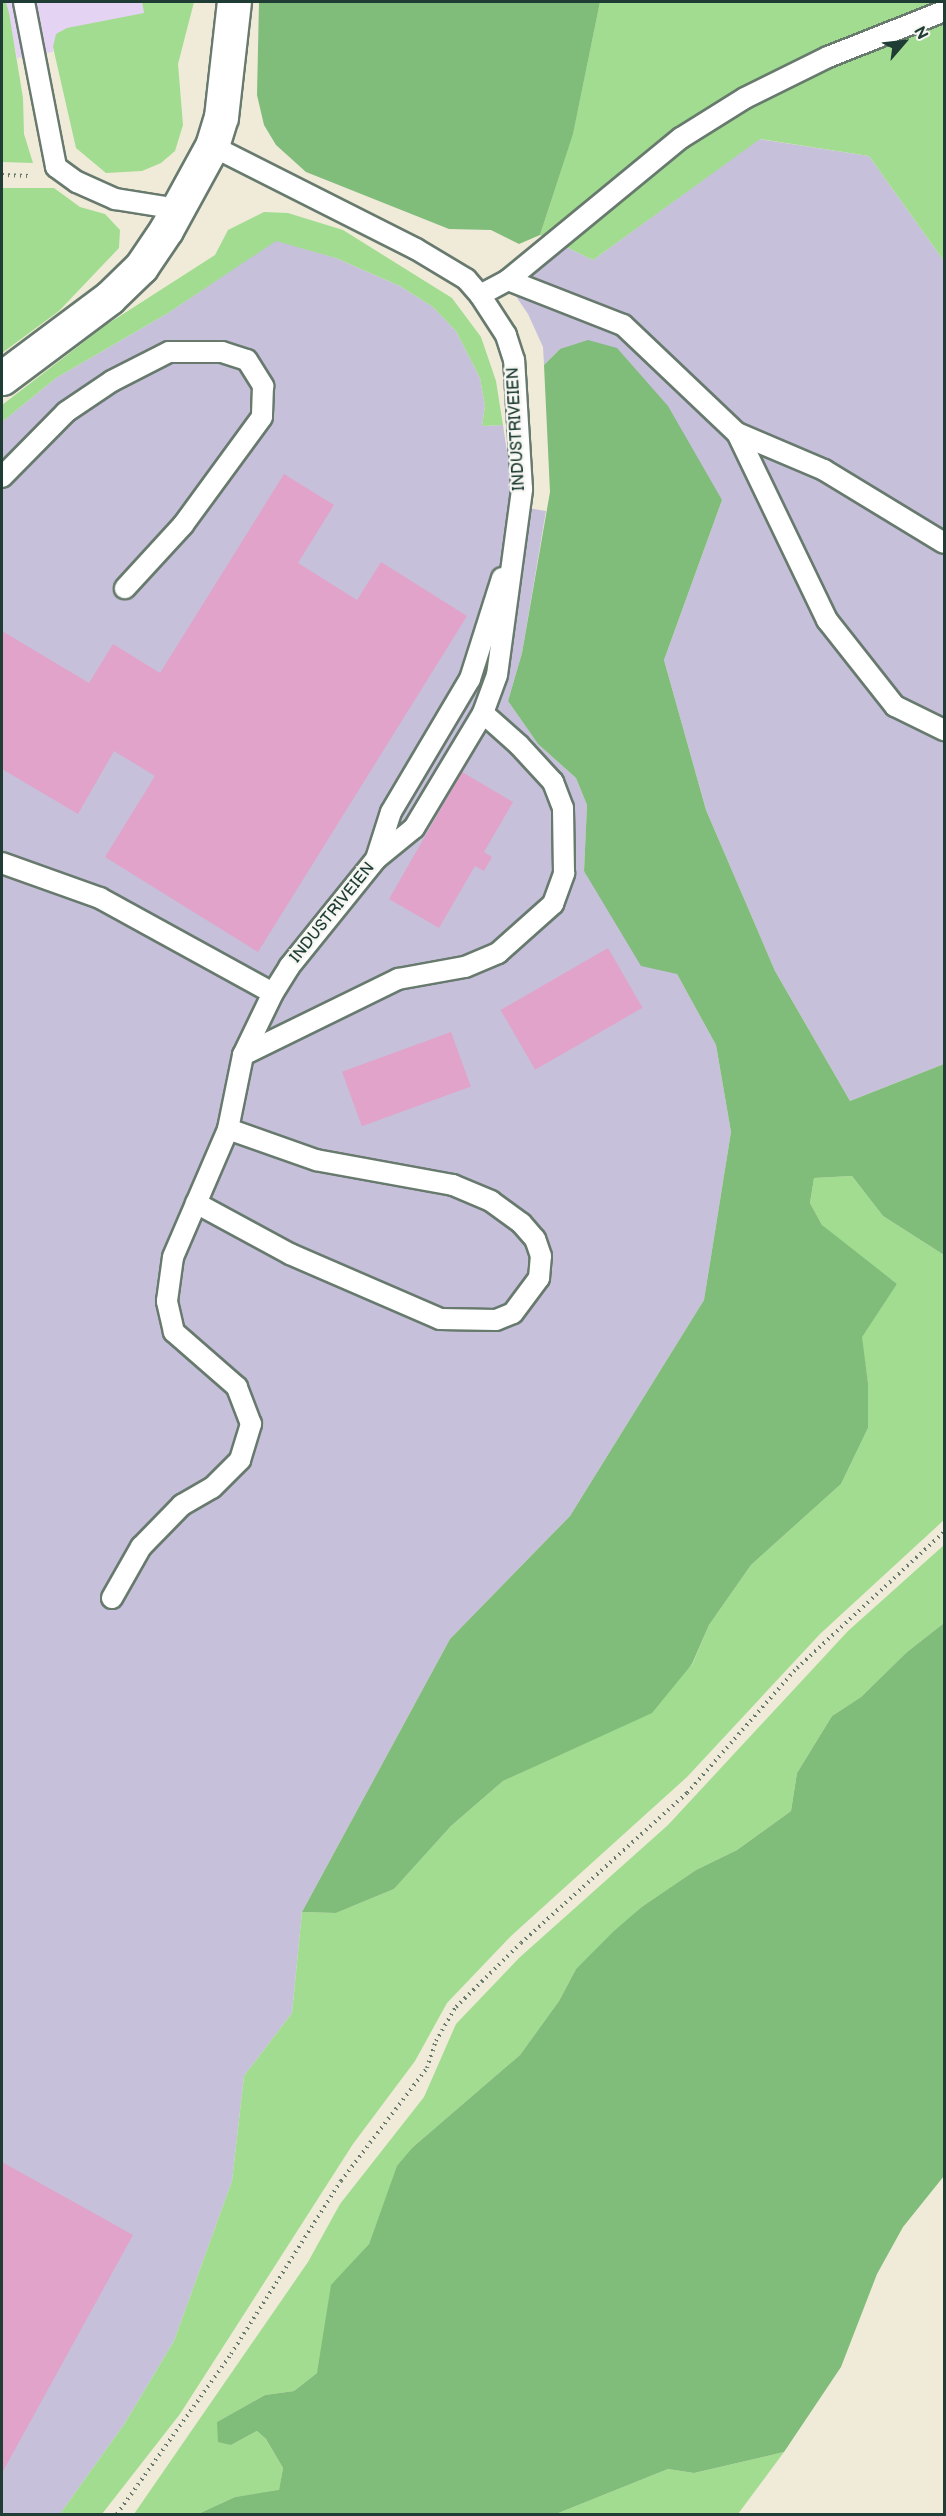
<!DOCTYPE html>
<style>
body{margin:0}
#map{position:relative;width:946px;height:2516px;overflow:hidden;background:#f0ebd9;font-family:"Balsamiq Sans",sans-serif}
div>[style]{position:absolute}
.built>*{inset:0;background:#e4d3f2}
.industrial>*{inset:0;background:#c6c0da}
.green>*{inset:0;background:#a1dc90}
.forest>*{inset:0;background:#80bc7a}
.building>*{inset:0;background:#e1a3ca;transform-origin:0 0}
.path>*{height:4px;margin-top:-2px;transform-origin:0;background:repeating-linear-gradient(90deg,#687a6e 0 1.5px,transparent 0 6px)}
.roads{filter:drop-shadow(2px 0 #687a6e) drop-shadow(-2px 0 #687a6e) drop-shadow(0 2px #687a6e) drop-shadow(0 -2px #687a6e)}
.service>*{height:20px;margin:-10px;padding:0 10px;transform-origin:10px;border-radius:10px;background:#fff}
.minor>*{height:33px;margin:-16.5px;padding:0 16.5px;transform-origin:16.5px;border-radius:16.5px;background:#fff}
span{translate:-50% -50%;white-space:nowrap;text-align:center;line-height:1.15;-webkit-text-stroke:5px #f6f6f2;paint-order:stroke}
.street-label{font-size:16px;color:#1f3d34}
.frame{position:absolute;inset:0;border:3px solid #1f3d34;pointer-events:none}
.north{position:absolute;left:874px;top:12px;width:60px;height:60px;-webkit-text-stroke:4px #f6f6f2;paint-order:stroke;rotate:62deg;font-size:16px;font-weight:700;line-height:24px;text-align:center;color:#1f3d34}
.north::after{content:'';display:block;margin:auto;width:21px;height:27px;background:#1f3d34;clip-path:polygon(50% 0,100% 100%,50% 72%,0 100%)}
</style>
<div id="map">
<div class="built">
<div style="clip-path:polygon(6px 2px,142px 2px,144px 13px,53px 47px,53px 52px,17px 58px)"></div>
</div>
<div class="industrial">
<div style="clip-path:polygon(759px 139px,869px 156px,944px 261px,944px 1064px,850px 1101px,775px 971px,706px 810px,664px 660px,722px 500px,560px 349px,544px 365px,543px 347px,528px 314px,509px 286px,562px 245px,593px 260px)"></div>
<div style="clip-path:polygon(276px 240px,336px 258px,400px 286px,433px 307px,456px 331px,480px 378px,485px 406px,482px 426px,503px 425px,515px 506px,546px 511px,522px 653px,508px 701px,538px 744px,576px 778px,587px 805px,584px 871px,677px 974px,716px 1045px,731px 1132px,704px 1300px,570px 1516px,450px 1639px,302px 1912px,292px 2013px,244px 2076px,232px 2181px,174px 2341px,125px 2423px,60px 2514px,2px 2514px,2px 422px,56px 378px,168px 313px)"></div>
</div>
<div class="green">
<div style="clip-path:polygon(2px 2px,6px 2px,9px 13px,23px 98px,24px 134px,33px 163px,2px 162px)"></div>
<div style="clip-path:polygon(142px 2px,194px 2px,178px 64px,183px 125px,175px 151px,161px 163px,142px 171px,106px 173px,76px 148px,53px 47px,56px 34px,67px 28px,144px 13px)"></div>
<div style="clip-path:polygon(600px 2px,944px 2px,944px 261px,869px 156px,760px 139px,593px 260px,562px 245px,667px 157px,821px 52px,547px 238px,540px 235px,573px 133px)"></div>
<div style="clip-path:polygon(2px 188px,54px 188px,80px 207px,105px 214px,120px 230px,119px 248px,59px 311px,2px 353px)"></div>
<div style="clip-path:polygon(264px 212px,288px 213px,343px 230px,452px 298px,481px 337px,496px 381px,503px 425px,482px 426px,485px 406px,480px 378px,456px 331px,433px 307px,400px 286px,336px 258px,276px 241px,168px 313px,56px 378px,2px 422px,2px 405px,106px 325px,215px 255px,228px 230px)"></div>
<div style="clip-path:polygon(852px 1176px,883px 1216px,944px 1255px,944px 1520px,820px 1634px,687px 1777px,511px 1936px,447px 2003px,415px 2061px,353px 2144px,180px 2414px,102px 2514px,60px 2514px,125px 2423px,174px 2341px,232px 2181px,244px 2076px,292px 2013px,302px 1912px,336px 1913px,394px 1889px,451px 1826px,503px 1781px,571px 1749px,692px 1665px,709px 1625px,751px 1565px,841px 1484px,868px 1428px,868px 1383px,861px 1337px,897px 1284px,843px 1244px,822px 1225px,810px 1203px,814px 1178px)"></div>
<div style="clip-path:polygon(944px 1545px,944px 1623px,907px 1652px,861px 1697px,832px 1716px,797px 1773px,791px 1811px,737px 1850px,696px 1870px,643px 1906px,576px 1969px,559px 2001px,520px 2055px,413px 2147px,387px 2195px,369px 2244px,352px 2263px,317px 2373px,294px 2391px,265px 2395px,217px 2422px,231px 2445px,257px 2431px,266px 2439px,283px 2468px,279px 2491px,235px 2497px,198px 2514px,134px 2514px,308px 2262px,340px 2204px,424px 2097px,456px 2024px,519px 1958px,668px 1825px,848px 1631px)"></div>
<div style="clip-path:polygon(784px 2452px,738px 2514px,556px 2514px,668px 2469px,694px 2473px)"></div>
</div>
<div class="forest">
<div style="clip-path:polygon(259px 2px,600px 2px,573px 134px,540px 235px,519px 244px,491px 230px,449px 229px,306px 172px,276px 145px,264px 125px,257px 95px)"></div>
<div style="clip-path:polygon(588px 340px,617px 348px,668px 406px,722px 500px,664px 660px,706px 810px,775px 971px,850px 1101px,944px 1064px,944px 1255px,883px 1216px,852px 1176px,814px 1178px,810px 1203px,822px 1225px,897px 1284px,862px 1337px,868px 1383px,868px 1428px,841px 1484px,751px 1565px,709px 1625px,692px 1664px,652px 1713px,503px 1781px,451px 1826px,394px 1889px,336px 1913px,302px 1912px,450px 1639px,570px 1516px,704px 1300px,731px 1132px,716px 1045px,677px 974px,641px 966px,584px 871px,587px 805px,576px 778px,538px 744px,508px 701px,522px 653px,550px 492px,544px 365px,560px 349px)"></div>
<div style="clip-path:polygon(944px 1623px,944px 2176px,903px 2227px,877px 2274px,841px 2367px,784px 2452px,694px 2473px,668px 2469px,556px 2514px,198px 2514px,235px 2497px,279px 2490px,283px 2468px,266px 2439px,257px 2431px,231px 2445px,218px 2442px,217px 2422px,265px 2395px,294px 2391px,317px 2373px,331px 2285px,369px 2244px,397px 2166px,413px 2147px,520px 2055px,559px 2001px,576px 1969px,614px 1931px,643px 1906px,696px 1870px,737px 1850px,791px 1811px,797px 1773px,832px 1716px,861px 1697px,907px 1652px)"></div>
</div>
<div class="building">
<div style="clip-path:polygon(284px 474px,334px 505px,298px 563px,357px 600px,381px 562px,467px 616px,258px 952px,105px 857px,155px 776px,114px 751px,78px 814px,2px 769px,2px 631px,89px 683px,113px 644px,160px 673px)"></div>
<div style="clip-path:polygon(462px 772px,513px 802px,484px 852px,492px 857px,484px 871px,475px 866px,439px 928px,389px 899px)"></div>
<div style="left:608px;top:948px;width:69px;height:124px;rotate:60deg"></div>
<div style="left:451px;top:1032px;width:58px;height:116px;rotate:70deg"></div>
<div style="clip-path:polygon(2px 2162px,133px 2235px,2px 2473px)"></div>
</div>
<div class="path">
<div style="left:2px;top:175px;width:28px;rotate:2deg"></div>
<div style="left:117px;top:2514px;width:196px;rotate:-54.5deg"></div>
<div style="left:231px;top:2354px;width:205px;rotate:-57.6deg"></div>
<div style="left:341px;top:2181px;width:142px;rotate:-52.7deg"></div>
<div style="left:427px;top:2068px;width:28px;rotate:-72deg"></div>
<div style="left:436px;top:2041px;width:39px;rotate:-60deg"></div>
<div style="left:456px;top:2007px;width:91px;rotate:-44.6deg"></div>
<div style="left:521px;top:1943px;width:224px;rotate:-42.1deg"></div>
<div style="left:687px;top:1793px;width:167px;rotate:-48.7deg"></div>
<div style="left:797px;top:1668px;width:200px;rotate:-42.8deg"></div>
</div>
<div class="roads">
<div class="service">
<div style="left:24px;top:2px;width:168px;rotate:79deg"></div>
<div style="left:56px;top:167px;width:26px;rotate:36deg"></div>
<div style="left:77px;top:182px;width:42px;rotate:24.1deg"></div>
<div style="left:115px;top:199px;width:64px;rotate:9deg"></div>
<div style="left:508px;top:280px;width:123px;rotate:21.4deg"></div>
<div style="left:623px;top:325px;width:157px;rotate:43.5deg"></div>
<div style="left:737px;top:433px;width:95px;rotate:23deg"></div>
<div style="left:824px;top:470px;width:140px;rotate:31.3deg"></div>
<div style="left:480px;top:295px;width:32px;rotate:-28deg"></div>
<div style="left:508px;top:280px;width:224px;rotate:-39.4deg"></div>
<div style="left:681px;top:138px;width:75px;rotate:-32deg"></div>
<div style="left:745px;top:98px;width:93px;rotate:-26.3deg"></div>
<div style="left:828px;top:57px;width:125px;rotate:-21.6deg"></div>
<div style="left:737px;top:433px;width:208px;rotate:64.3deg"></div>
<div style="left:827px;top:620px;width:110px;rotate:51.7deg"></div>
<div style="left:895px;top:706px;width:55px;rotate:26.1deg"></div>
<div style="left:2px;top:477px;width:91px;rotate:-45.4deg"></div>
<div style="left:66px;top:412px;width:55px;rotate:-34deg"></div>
<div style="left:112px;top:381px;width:64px;rotate:-27deg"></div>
<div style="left:169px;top:352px;width:53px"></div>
<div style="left:222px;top:352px;width:26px;rotate:18deg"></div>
<div style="left:247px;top:360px;width:31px;rotate:58deg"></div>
<div style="left:263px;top:386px;width:31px;rotate:92deg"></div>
<div style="left:262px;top:417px;width:134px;rotate:126.2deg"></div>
<div style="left:183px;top:525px;width:86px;rotate:132.6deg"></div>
<div style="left:376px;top:859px;width:49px;rotate:-72.3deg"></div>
<div style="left:391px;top:812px;width:155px;rotate:-59.3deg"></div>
<div style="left:470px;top:679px;width:106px;rotate:-72.4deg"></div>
<div style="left:2px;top:863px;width:104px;rotate:19.7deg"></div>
<div style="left:100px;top:898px;width:197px;rotate:28.8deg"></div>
<div style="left:243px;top:1055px;width:173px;rotate:-26.1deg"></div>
<div style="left:398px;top:979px;width:68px;rotate:-10.2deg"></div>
<div style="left:465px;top:967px;width:36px;rotate:-23deg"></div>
<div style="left:498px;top:953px;width:74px;rotate:-41.7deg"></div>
<div style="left:553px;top:904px;width:33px;rotate:-70deg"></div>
<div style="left:564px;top:873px;width:65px;rotate:-90.9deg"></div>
<div style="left:563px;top:808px;width:28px;rotate:-111deg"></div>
<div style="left:553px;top:782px;width:50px;rotate:-132.6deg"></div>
<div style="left:519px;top:745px;width:48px;rotate:-138.4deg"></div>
<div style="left:196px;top:1203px;width:107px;rotate:28.5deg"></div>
<div style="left:290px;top:1254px;width:163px;rotate:23.4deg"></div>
<div style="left:440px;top:1319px;width:56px;rotate:1deg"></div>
<div style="left:496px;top:1320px;width:18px;rotate:-22deg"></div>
<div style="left:513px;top:1313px;width:44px;rotate:-53.4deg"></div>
<div style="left:539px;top:1278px;width:22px;rotate:-85deg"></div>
<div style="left:541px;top:1256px;width:18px;rotate:-109deg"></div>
<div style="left:535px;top:1239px;width:21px;rotate:-131deg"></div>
<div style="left:521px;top:1223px;width:37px;rotate:-144deg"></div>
<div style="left:491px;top:1201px;width:41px;rotate:-157.2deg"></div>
<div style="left:453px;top:1185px;width:139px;rotate:-169.7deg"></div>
<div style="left:316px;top:1160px;width:93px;rotate:-160.6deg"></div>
<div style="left:112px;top:1598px;width:59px;rotate:-60.4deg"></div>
<div style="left:141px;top:1547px;width:59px;rotate:-45.7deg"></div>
<div style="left:182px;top:1505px;width:34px;rotate:-30deg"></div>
<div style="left:212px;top:1488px;width:40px;rotate:-45deg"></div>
<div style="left:240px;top:1460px;width:38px;rotate:-73deg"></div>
<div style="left:251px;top:1424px;width:40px;rotate:-111deg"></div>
<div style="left:237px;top:1387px;width:84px;rotate:-138.9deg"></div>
<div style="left:174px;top:1332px;width:32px;rotate:-103deg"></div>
<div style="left:167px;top:1301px;width:44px;rotate:-82.2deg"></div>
<div style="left:173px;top:1257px;width:139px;rotate:-66.7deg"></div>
<div style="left:228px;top:1129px;width:76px;rotate:-78.5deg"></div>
<div style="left:243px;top:1055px;width:69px;rotate:-64.2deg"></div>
<div style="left:273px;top:993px;width:31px;rotate:-58deg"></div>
<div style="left:289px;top:967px;width:139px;rotate:-51.1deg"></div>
<div style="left:376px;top:859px;width:49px;rotate:-39.2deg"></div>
<div style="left:414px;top:828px;width:134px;rotate:-59deg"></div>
<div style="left:483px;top:713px;width:40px;rotate:-69.8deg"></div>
<div style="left:497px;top:675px;width:188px;rotate:-82.3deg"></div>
<div style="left:522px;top:489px;width:129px;rotate:-93.5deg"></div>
<div style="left:514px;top:360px;width:26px;rotate:-108deg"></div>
<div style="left:506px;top:335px;width:48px;rotate:-123deg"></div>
<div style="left:480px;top:295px;width:21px;rotate:-131deg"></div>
<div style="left:466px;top:279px;width:58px;rotate:-149deg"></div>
<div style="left:416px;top:249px;width:229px;rotate:-153.2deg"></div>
</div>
<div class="minor">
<div style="left:2px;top:378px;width:134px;rotate:-36.8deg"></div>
<div style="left:109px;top:298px;width:45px;rotate:-44.1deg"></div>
<div style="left:141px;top:267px;width:45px;rotate:-56deg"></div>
<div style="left:166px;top:230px;width:96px;rotate:-61.3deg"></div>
<div style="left:212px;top:146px;width:30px;rotate:-73deg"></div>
<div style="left:221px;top:117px;width:116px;rotate:-83.6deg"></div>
</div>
</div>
<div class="street-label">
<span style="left:517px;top:429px;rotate:-93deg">INDUSTRIVEIEN</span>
<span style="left:333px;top:913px;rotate:-51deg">INDUSTRIVEIEN</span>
</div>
<div class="frame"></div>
<div class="north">N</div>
</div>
